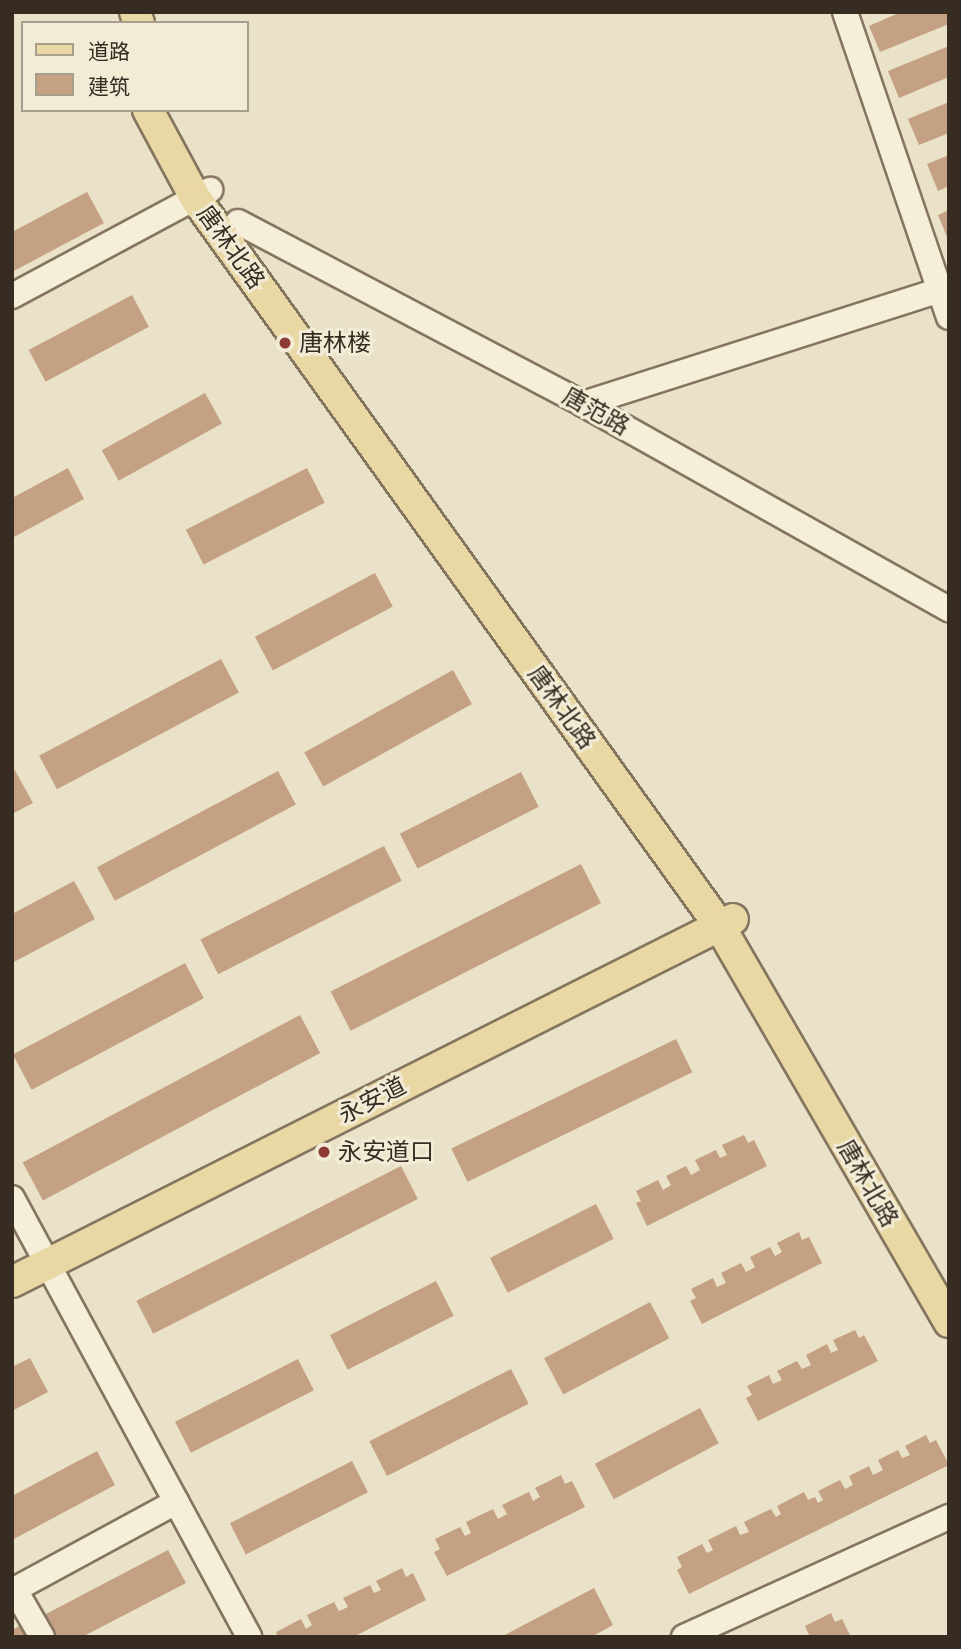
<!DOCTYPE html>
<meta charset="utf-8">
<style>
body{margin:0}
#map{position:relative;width:961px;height:1649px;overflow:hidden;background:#eae2c8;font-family:"Zilla Slab","Noto Sans SC",serif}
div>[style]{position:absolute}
.building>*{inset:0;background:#c4a182;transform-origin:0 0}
.roads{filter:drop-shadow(2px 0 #84755f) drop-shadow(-2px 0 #84755f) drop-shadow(0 2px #84755f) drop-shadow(0 -2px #84755f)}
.minor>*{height:24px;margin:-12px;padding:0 12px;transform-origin:12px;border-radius:12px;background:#f5efda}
.major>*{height:30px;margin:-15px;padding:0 15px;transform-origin:15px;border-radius:15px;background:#e9d7a4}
.dots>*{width:19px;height:19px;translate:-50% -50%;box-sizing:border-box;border:4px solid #f2ecd7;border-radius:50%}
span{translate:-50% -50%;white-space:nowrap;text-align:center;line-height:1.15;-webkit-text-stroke:6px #f2ecd7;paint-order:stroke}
.street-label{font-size:24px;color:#362c21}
.poi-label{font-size:24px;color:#362c21}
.left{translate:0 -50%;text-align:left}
.frame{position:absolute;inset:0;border:14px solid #362c21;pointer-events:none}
.legend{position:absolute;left:21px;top:21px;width:228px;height:91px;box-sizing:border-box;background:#f2ecd7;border:2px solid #a79f8e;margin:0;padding:9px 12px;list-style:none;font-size:21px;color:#362c21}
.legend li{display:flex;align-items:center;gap:14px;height:35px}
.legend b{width:35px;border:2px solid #a79f8e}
</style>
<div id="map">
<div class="building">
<div style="clip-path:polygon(901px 12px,949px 12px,949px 24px,880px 52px,869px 26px)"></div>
<div style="clip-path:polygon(949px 46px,949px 77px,899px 98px,888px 71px)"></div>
<div style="clip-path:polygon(949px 102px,949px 133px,919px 145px,908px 119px)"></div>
<div style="clip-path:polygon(949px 155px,949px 186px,938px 191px,927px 164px)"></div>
<div style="clip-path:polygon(87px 192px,104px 223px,12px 272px,12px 232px)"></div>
<div style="clip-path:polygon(949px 210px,949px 242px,938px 215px)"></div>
<div style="left:132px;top:295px;width:36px;height:117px;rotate:62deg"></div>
<div style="left:205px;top:393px;width:35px;height:118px;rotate:61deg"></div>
<div style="clip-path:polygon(68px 468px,84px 499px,12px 538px,12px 498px)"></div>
<div style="left:307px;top:468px;width:39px;height:136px;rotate:63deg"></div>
<div style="left:375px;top:573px;width:38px;height:136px;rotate:62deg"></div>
<div style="left:221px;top:659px;width:38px;height:206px;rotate:62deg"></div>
<div style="left:453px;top:670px;width:39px;height:170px;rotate:61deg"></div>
<div style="clip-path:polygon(12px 765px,33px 803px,12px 814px)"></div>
<div style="left:278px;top:771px;width:38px;height:205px;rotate:62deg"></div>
<div style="left:521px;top:772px;width:39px;height:136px;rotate:63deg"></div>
<div style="left:384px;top:846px;width:39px;height:206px;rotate:63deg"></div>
<div style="left:581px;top:864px;width:44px;height:281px;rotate:63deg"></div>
<div style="clip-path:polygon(74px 881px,95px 919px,12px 963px,12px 914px)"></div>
<div style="left:185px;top:963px;width:40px;height:195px;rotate:62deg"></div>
<div style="left:300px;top:1015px;width:43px;height:314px;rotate:62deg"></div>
<div style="left:676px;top:1039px;width:37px;height:250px;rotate:64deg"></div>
<div style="clip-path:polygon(744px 1135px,748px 1143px,754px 1140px,767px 1166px,647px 1226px,636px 1203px,641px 1201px,636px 1191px,658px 1180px,663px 1190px,671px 1185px,666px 1176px,686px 1166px,691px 1175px,700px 1170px,695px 1160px,716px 1150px,720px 1158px,727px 1155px,722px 1145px)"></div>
<div style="left:401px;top:1166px;width:37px;height:297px;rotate:63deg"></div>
<div style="left:596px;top:1204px;width:39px;height:119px;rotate:63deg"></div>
<div style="clip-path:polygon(799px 1232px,802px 1240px,809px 1237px,822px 1263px,702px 1324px,690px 1301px,696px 1298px,691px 1289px,713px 1278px,717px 1287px,726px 1283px,721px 1273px,741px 1263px,746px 1272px,755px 1267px,750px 1257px,770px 1247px,775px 1256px,782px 1252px,777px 1243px)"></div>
<div style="left:436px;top:1281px;width:39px;height:119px;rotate:63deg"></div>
<div style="left:650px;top:1302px;width:41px;height:120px;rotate:62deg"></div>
<div style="clip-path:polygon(855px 1330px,859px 1338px,864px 1335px,878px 1361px,758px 1421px,746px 1398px,752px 1395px,747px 1386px,769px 1375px,773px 1384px,782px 1380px,777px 1371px,797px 1361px,802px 1369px,811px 1365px,806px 1355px,827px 1344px,831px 1353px,838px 1350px,833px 1340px)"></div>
<div style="clip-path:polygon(30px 1358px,48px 1392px,12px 1411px,12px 1367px)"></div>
<div style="left:298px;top:1359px;width:35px;height:138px;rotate:63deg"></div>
<div style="left:511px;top:1369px;width:39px;height:159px;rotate:63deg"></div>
<div style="left:700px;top:1408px;width:40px;height:119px;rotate:62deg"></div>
<div style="clip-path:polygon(926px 1435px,930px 1443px,936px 1440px,949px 1465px,689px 1594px,677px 1570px,682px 1567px,677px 1557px,702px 1544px,707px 1553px,713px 1550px,708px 1540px,736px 1526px,740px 1535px,749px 1532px,744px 1522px,771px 1509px,776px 1517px,781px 1514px,777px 1506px,804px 1492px,808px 1500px,815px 1497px,818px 1503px,823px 1500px,818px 1491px,840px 1480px,845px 1489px,853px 1485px,849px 1476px,869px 1466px,873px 1475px,883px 1470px,878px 1460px,898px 1450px,902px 1458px,910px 1455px,905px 1446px)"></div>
<div style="clip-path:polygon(97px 1451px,115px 1485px,12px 1540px,12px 1496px)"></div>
<div style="left:352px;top:1461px;width:35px;height:137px;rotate:63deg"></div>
<div style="clip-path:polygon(561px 1475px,565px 1484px,572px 1481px,585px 1507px,447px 1576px,434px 1552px,440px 1549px,435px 1539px,460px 1527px,465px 1536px,471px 1533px,466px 1522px,493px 1509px,498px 1519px,507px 1514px,502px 1505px,529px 1492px,533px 1501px,540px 1497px,535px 1488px)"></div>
<div style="clip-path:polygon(168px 1550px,186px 1583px,82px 1637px,55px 1637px,44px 1615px)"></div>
<div style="clip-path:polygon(402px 1568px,406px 1577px,413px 1573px,426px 1600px,353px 1637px,278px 1637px,276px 1632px,301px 1619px,306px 1629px,312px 1625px,307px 1615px,334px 1602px,339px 1611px,348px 1607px,343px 1598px,370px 1585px,374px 1593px,381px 1590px,376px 1581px)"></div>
<div style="clip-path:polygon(594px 1588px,613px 1625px,591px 1637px,501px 1637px)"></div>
<div style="clip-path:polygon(831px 1613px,835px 1622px,842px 1619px,851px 1637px,810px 1637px,805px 1626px)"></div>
<div style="clip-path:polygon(23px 1624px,30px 1637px,12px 1637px,12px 1630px)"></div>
</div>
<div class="roads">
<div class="minor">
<div style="left:845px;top:12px;width:322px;rotate:71.2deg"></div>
<div style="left:238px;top:222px;width:390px;rotate:27.8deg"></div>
<div style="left:583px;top:404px;width:420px;rotate:29.3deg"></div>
<div style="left:12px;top:296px;width:225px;rotate:-28.2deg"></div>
<div style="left:583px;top:404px;width:378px;rotate:-17.7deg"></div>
<div style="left:12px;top:1198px;width:499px;rotate:61.6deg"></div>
<div style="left:15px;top:1590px;width:54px;rotate:60.1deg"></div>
<div style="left:12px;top:1591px;width:187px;rotate:-28.5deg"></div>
<div style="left:684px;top:1637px;width:291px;rotate:-24.4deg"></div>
</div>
<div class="major">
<div style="left:135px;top:12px;width:12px;rotate:70deg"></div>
<div style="left:148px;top:110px;width:101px;rotate:61.7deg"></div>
<div style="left:196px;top:199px;width:895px;rotate:54.23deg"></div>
<div style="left:719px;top:925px;width:459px;rotate:59.9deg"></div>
<div style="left:12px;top:1282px;width:807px;rotate:-26.72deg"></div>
</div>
</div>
<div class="dots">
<div style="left:285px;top:343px;background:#8d3935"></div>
<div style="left:324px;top:1152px;background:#8d3935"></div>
</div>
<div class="street-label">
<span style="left:231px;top:247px;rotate:54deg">唐林北路</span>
<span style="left:596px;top:411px;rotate:29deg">唐范路</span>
<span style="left:562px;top:707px;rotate:54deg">唐林北路</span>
<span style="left:372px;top:1100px;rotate:-27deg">永安道</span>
<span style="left:868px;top:1183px;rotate:60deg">唐林北路</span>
</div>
<div class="poi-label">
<span class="left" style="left:299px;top:343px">唐林楼</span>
<span class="left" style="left:338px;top:1152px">永安道口</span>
</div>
<div class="frame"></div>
<ul class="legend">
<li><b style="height:9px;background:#e9d7a4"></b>道路</li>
<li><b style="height:19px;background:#c4a182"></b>建筑</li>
</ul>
</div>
